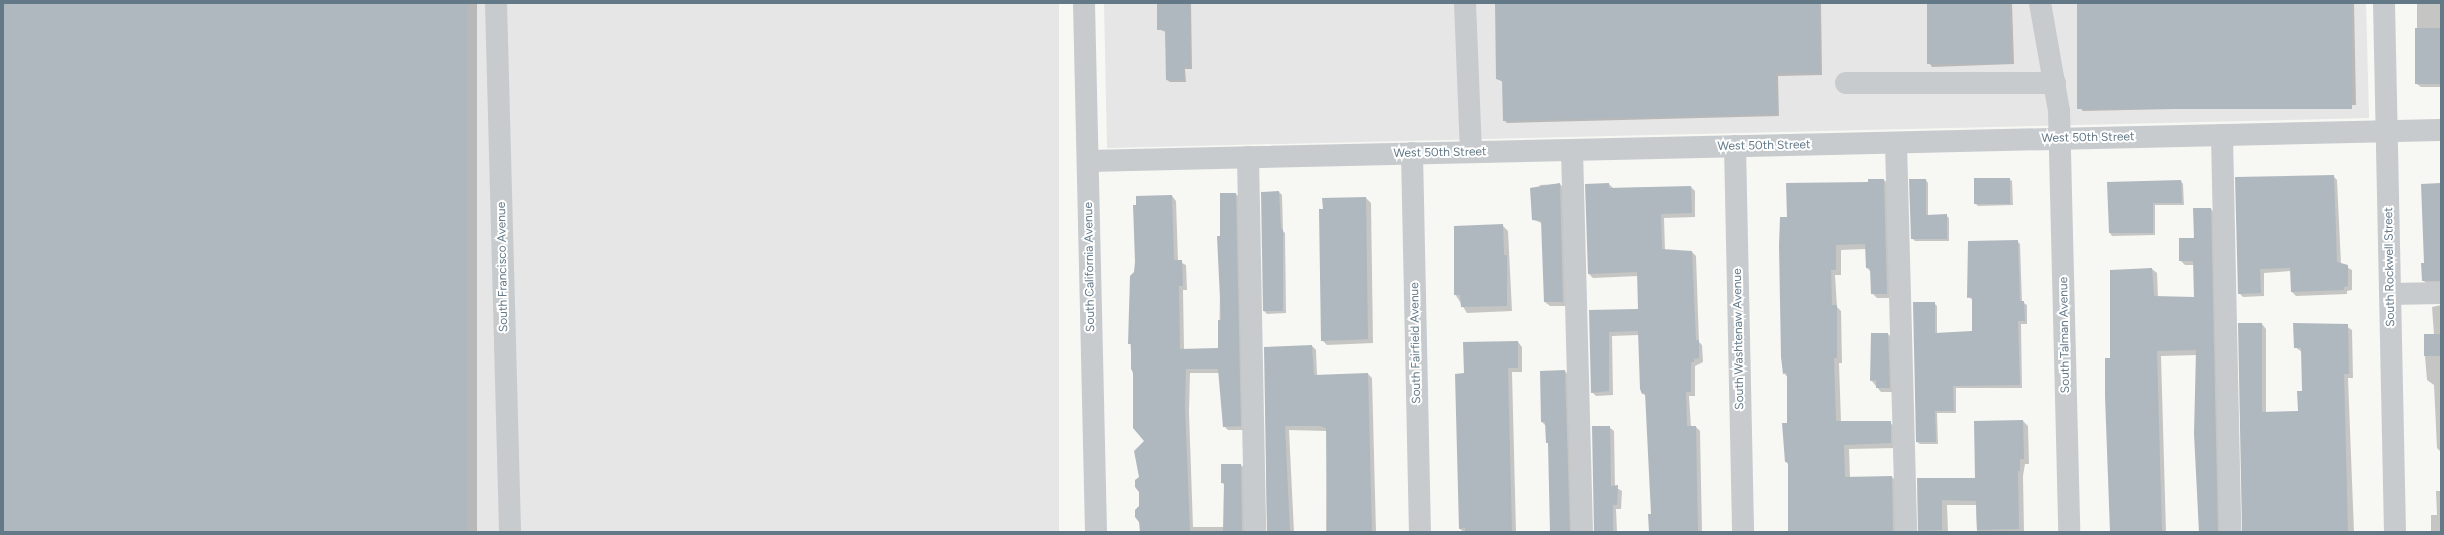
<!DOCTYPE html>
<style>
body{margin:0}
#map{position:relative;width:2444px;height:535px;overflow:hidden;background:#f7f7f4;font-family:Figtree,sans-serif}
div>[style]{position:absolute}
.built>*{inset:0;background:#e5e6e5;transform-origin:0 0}
.shadow>*{inset:0;background:#0003;transform-origin:0 0}
.building>*{inset:0;background:#afb8be;transform-origin:0 0}
.minor>*{height:22px;margin:-11px;padding:0 11px;transform-origin:11px;border-radius:11px;background:#c7cbce}
span{translate:-50% -50%;white-space:nowrap;text-align:center;line-height:1.15;-webkit-text-stroke:4px #fff;paint-order:stroke}
.street-label{font-size:12px;color:#637988}
.frame{position:absolute;inset:0;border:4px solid #637988;pointer-events:none}
</style>
<div id="map">
<div class="built">
<div style="left:3px;top:3px;width:1056px;height:529px"></div>
<div style="clip-path:polygon(1104px 3px,2366px 3px,2369px 118px,1107px 148px)"></div>
</div>
<div class="shadow">
<div style="left:3px;top:3px;width:474px;height:529px"></div>
<div style="clip-path:polygon(1158px 3px,1191px 3px,1192px 69px,1185px 69px,1186px 82px,1170px 82px,1167px 80px,1166px 32px,1158px 29px)"></div>
<div style="clip-path:polygon(1496px 3px,1821px 3px,1822px 75px,1778px 76px,1779px 116px,1507px 123px,1504px 120px,1503px 82px,1497px 79px)"></div>
<div style="clip-path:polygon(1928px 3px,2012px 3px,2014px 64px,1932px 67px,1930px 64px)"></div>
<div style="clip-path:polygon(2078px 3px,2354px 3px,2356px 105px,2083px 111px,2080px 108px)"></div>
<div style="clip-path:polygon(2417px 3px,2441px 3px,2441px 87px,2421px 87px,2417px 84px)"></div>
<div style="clip-path:polygon(2333px 176px,2337px 180px,2341px 264px,2352px 270px,2352px 290px,2347px 291px,2347px 294px,2296px 296px,2292px 292px,2291px 271px,2264px 273px,2264px 296px,2243px 297px,2239px 293px)"></div>
<div style="clip-path:polygon(2009px 179px,2012px 181px,2013px 205px,1978px 206px,1976px 204px)"></div>
<div style="clip-path:polygon(1884px 180px,1889px 185px,1892px 298px,1877px 298px,1872px 293px,1871px 272px,1867px 268px,1866px 249px,1841px 250px,1841px 275px,1835px 275px,1837px 307px,1841px 311px,1842px 363px,1839px 363px,1841px 422px,1890px 422px,1895px 428px,1896px 448px,1849px 449px,1850px 478px,1892px 477px,1897px 482px,1899px 532px,1789px 532px,1789px 465px,1786px 462px,1788px 378px,1784px 373px,1788px 218px,1869px 183px)"></div>
<div style="clip-path:polygon(1926px 180px,1928px 183px,1928px 216px,1946px 215px,1949px 218px,1949px 241px,1915px 241px,1912px 238px)"></div>
<div style="clip-path:polygon(2181px 181px,2183px 184px,2184px 205px,2155px 205px,2155px 235px,2112px 236px,2110px 233px,2108px 183px)"></div>
<div style="clip-path:polygon(1560px 184px,1564px 189px,1568px 306px,1550px 306px,1545px 302px,1543px 224px,1533px 219px,1540px 185px)"></div>
<div style="clip-path:polygon(1609px 184px,1613px 188px,1691px 187px,1695px 191px,1695px 217px,1664px 218px,1665px 250px,1692px 252px,1696px 256px,1699px 342px,1702px 345px,1703px 362px,1695px 366px,1695px 396px,1689px 396px,1691px 427px,1696px 427px,1700px 431px,1702px 532px,1650px 532px,1652px 515px,1647px 397px,1642px 393px,1639px 335px,1612px 336px,1613px 395px,1596px 396px,1592px 392px,1590px 311px,1639px 310px,1638px 276px,1593px 278px,1589px 274px)"></div>
<div style="clip-path:polygon(2441px 184px,2441px 286px,2428px 285px,2423px 280px)"></div>
<div style="clip-path:polygon(1279px 192px,1282px 195px,1283px 231px,1285px 233px,1286px 313px,1267px 314px,1264px 311px)"></div>
<div style="clip-path:polygon(1236px 194px,1240px 198px,1244px 430px,1228px 430px,1224px 426px,1220px 373px,1190px 373px,1189px 412px,1193px 527px,1224px 527px,1225px 485px,1222px 483px,1241px 465px,1245px 469px,1247px 532px,1141px 532px,1140px 477px,1145px 442px,1132px 369px,1129px 320px,1135px 273px,1172px 196px,1176px 201px,1178px 261px,1186px 265px,1187px 290px,1183px 290px,1184px 350px,1219px 349px,1221px 237px)"></div>
<div style="clip-path:polygon(1366px 198px,1371px 203px,1373px 343px,1327px 345px,1322px 340px,1324px 210px)"></div>
<div style="clip-path:polygon(2211px 209px,2215px 214px,2223px 532px,2199px 532px,2197px 355px,2161px 356px,2166px 532px,2111px 532px,2152px 269px,2157px 273px,2158px 297px,2195px 298px,2194px 265px,2185px 265px,2180px 260px)"></div>
<div style="clip-path:polygon(1502px 225px,1508px 231px,1512px 311px,1467px 313px,1455px 294px)"></div>
<div style="clip-path:polygon(2017px 241px,2020px 244px,2022px 302px,2027px 305px,2027px 324px,2021px 324px,2022px 388px,1956px 388px,1956px 413px,1937px 413px,1938px 444px,1920px 444px,1917px 442px,1934px 303px,1937px 306px,1937px 334px,1973px 332px,1973px 300px,1968px 297px)"></div>
<div style="clip-path:polygon(2441px 305px,2441px 452px,2437px 448px,2434px 385px,2427px 380px,2425px 356px,2434px 335px,2432px 307px)"></div>
<div style="clip-path:polygon(2262px 324px,2266px 329px,2266px 413px,2299px 412px,2303px 392px,2302px 352px,2295px 347px,2294px 324px,2343px 324px,2352px 330px,2353px 378px,2348px 378px,2354px 532px,2243px 532px)"></div>
<div style="clip-path:polygon(1888px 334px,1892px 338px,1894px 392px,1881px 392px,1871px 380px)"></div>
<div style="clip-path:polygon(1518px 342px,1522px 347px,1522px 372px,1512px 372px,1516px 532px,1464px 532px,1460px 529px,1465px 374px)"></div>
<div style="clip-path:polygon(1312px 346px,1316px 350px,1317px 376px,1368px 374px,1372px 378px,1376px 532px,1326px 532px,1327px 431px,1289px 430px,1294px 532px,1267px 532px,1265px 348px)"></div>
<div style="clip-path:polygon(1565px 371px,1569px 376px,1573px 532px,1551px 532px,1549px 444px,1546px 426px,1542px 422px)"></div>
<div style="clip-path:polygon(2023px 421px,2028px 426px,2029px 464px,2025px 464px,2023px 476px,2024px 532px,1977px 532px,1976px 505px,1947px 505px,1948px 532px,1921px 532px,1918px 479px,1976px 479px)"></div>
<div style="clip-path:polygon(1609px 427px,1614px 431px,1615px 487px,1622px 491px,1621px 509px,1616px 509px,1617px 532px,1594px 532px)"></div>
<div style="clip-path:polygon(2436px 491px,2441px 491px,2441px 532px,2431px 532px,2431px 515px,2437px 515px)"></div>
</div>
<div class="building">
<div style="left:3px;top:3px;width:464px;height:529px"></div>
<div style="clip-path:polygon(1157px 3px,1189px 3px,1190px 67px,1183px 67px,1184px 80px,1166px 80px,1165px 30px,1157px 30px)"></div>
<div style="clip-path:polygon(1495px 3px,1819px 3px,1820px 73px,1776px 73px,1777px 114px,1503px 121px,1502px 80px,1496px 79px)"></div>
<div style="left:1927px;top:3px;width:83px;height:61px"></div>
<div style="left:2077px;top:3px;width:275px;height:106px"></div>
<div style="left:2415px;top:28px;width:26px;height:56px"></div>
<div style="clip-path:polygon(2334px 175px,2337px 262px,2348px 265px,2348px 286px,2344px 287px,2344px 290px,2291px 292px,2290px 268px,2260px 269px,2261px 293px,2238px 294px,2235px 177px)"></div>
<div style="left:1974px;top:178px;width:36px;height:26px"></div>
<div style="clip-path:polygon(1868px 179px,1884px 179px,1887px 294px,1871px 294px,1870px 268px,1866px 268px,1865px 244px,1836px 245px,1836px 270px,1831px 270px,1832px 305px,1837px 305px,1837px 358px,1834px 358px,1836px 421px,1891px 421px,1891px 443px,1844px 445px,1845px 477px,1892px 476px,1893px 532px,1788px 532px,1788px 462px,1785px 462px,1782px 423px,1787px 423px,1787px 373px,1783px 374px,1781px 357px,1779px 246px,1780px 217px,1787px 217px,1786px 183px,1868px 182px)"></div>
<div style="clip-path:polygon(1909px 179px,1926px 179px,1926px 215px,1947px 214px,1947px 239px,1911px 239px)"></div>
<div style="clip-path:polygon(2181px 180px,2182px 203px,2153px 203px,2153px 233px,2109px 233px,2107px 182px)"></div>
<div style="clip-path:polygon(1560px 183px,1563px 302px,1544px 302px,1541px 221px,1532px 220px,1530px 188px)"></div>
<div style="clip-path:polygon(1609px 183px,1609px 188px,1691px 186px,1692px 213px,1661px 214px,1662px 249px,1692px 251px,1696px 340px,1699px 340px,1699px 358px,1694px 359px,1694px 362px,1691px 362px,1691px 392px,1686px 392px,1687px 426px,1696px 426px,1698px 532px,1649px 532px,1648px 514px,1651px 514px,1645px 393px,1642px 394px,1640px 389px,1638px 331px,1609px 332px,1609px 391px,1591px 393px,1589px 310px,1638px 309px,1637px 272px,1588px 274px,1585px 184px)"></div>
<div style="clip-path:polygon(2441px 183px,2441px 281px,2422px 281px,2421px 263px,2424px 263px,2421px 184px)"></div>
<div style="clip-path:polygon(1279px 191px,1281px 229px,1283px 229px,1283px 311px,1263px 311px,1261px 192px)"></div>
<div style="clip-path:polygon(1220px 193px,1236px 193px,1241px 426px,1223px 427px,1218px 369px,1186px 369px,1185px 407px,1190px 532px,1140px 532px,1139px 522px,1135px 517px,1135px 510px,1139px 506px,1139px 492px,1135px 487px,1135px 480px,1139px 477px,1134px 451px,1144px 441px,1133px 428px,1133px 372px,1131px 369px,1131px 344px,1128px 344px,1130px 276px,1134px 272px,1135px 262px,1133px 205px,1136px 205px,1136px 196px,1172px 195px,1174px 260px,1182px 260px,1183px 286px,1179px 286px,1180px 349px,1218px 348px,1218px 320px,1221px 320px,1217px 236px,1220px 236px)"></div>
<div style="clip-path:polygon(1366px 197px,1368px 339px,1321px 341px,1319px 209px,1323px 209px,1322px 198px)"></div>
<div style="clip-path:polygon(2193px 208px,2211px 208px,2218px 532px,2199px 532px,2194px 434px,2196px 350px,2157px 351px,2162px 532px,2110px 532px,2105px 396px,2105px 358px,2110px 358px,2110px 270px,2152px 268px,2154px 296px,2194px 297px,2193px 261px,2179px 261px,2179px 238px,2194px 238px)"></div>
<div style="clip-path:polygon(1503px 224px,1504px 255px,1507px 255px,1507px 306px,1461px 307px,1460px 295px,1454px 295px,1454px 226px)"></div>
<div style="clip-path:polygon(2018px 240px,2020px 301px,2024px 301px,2025px 321px,2018px 321px,2020px 385px,1953px 386px,1954px 411px,1935px 411px,1936px 442px,1916px 442px,1913px 302px,1935px 302px,1935px 333px,1972px 331px,1972px 297px,1967px 298px,1968px 241px)"></div>
<div style="clip-path:polygon(2238px 323px,2262px 323px,2262px 412px,2298px 411px,2297px 391px,2302px 391px,2301px 348px,2294px 348px,2293px 323px,2348px 324px,2349px 374px,2344px 374px,2348px 532px,2242px 532px)"></div>
<div style="clip-path:polygon(1871px 333px,1888px 333px,1890px 388px,1876px 388px,1876px 380px,1870px 381px)"></div>
<div style="left:2424px;top:334px;width:17px;height:22px"></div>
<div style="clip-path:polygon(1518px 341px,1518px 368px,1508px 368px,1512px 532px,1465px 532px,1465px 528px,1459px 529px,1455px 374px,1464px 373px,1463px 342px)"></div>
<div style="clip-path:polygon(1312px 345px,1314px 375px,1368px 373px,1372px 532px,1327px 532px,1326px 428px,1320px 426px,1285px 426px,1290px 532px,1267px 532px,1264px 347px)"></div>
<div style="clip-path:polygon(1565px 370px,1570px 532px,1550px 532px,1548px 443px,1546px 443px,1545px 422px,1541px 422px,1540px 371px)"></div>
<div style="clip-path:polygon(2023px 420px,2024px 459px,2020px 459px,2020px 471px,2018px 471px,2019px 529px,1977px 530px,1976px 501px,1942px 500px,1942px 530px,1918px 531px,1917px 478px,1975px 478px,1974px 421px)"></div>
<div style="clip-path:polygon(1592px 426px,1610px 426px,1611px 486px,1618px 485px,1617px 505px,1613px 505px,1613px 532px,1594px 532px)"></div>
<div style="clip-path:polygon(1221px 464px,1241px 464px,1242px 532px,1223px 532px,1224px 483px,1221px 483px)"></div>
</div>
<div class="minor">
<div style="left:496px;top:3px;width:529px;rotate:88.48deg"></div>
<div style="left:1084px;top:3px;width:529px;rotate:88.7deg"></div>
<div style="left:1465px;top:3px;width:149px;rotate:87.7deg"></div>
<div style="left:2040px;top:3px;width:110px;rotate:80deg"></div>
<div style="left:2059px;top:111px;width:421px;rotate:88.6deg"></div>
<div style="left:2384px;top:3px;width:529px;rotate:88.81deg"></div>
<div style="left:1846px;top:83px;width:209px"></div>
<div style="left:2222px;top:135px;width:397px;rotate:88.8deg"></div>
<div style="left:1896px;top:143px;width:389px;rotate:88.5deg"></div>
<div style="left:1735px;top:146px;width:386px;rotate:88.8deg"></div>
<div style="left:1572px;top:150px;width:382px;rotate:88.5deg"></div>
<div style="left:1412px;top:153px;width:379px;rotate:88.8deg"></div>
<div style="left:1248px;top:157px;width:375px;rotate:88.9deg"></div>
<div style="left:1088px;top:161px;width:1353px;rotate:-1.31deg"></div>
<div style="left:2390px;top:294px;width:51px;rotate:-1.1deg"></div>
</div>
<div class="street-label">
<span style="left:2088px;top:138px;rotate:-1deg">West 50th Street</span>
<span style="left:1764px;top:146px;rotate:-1deg">West 50th Street</span>
<span style="left:1440px;top:153px;rotate:-1deg">West 50th Street</span>
<span style="left:503px;top:267px;rotate:-91deg">South Francisco Avenue</span>
<span style="left:1090px;top:267px;rotate:-91deg">South California Avenue</span>
<span style="left:2390px;top:267px;rotate:-91deg">South Rockwell Street</span>
<span style="left:2065px;top:335px;rotate:-91deg">South Talman Avenue</span>
<span style="left:1739px;top:339px;rotate:-91deg">South Washtenaw Avenue</span>
<span style="left:1416px;top:343px;rotate:-91deg">South Fairfield Avenue</span>
</div>
<div class="frame"></div>
</div>
